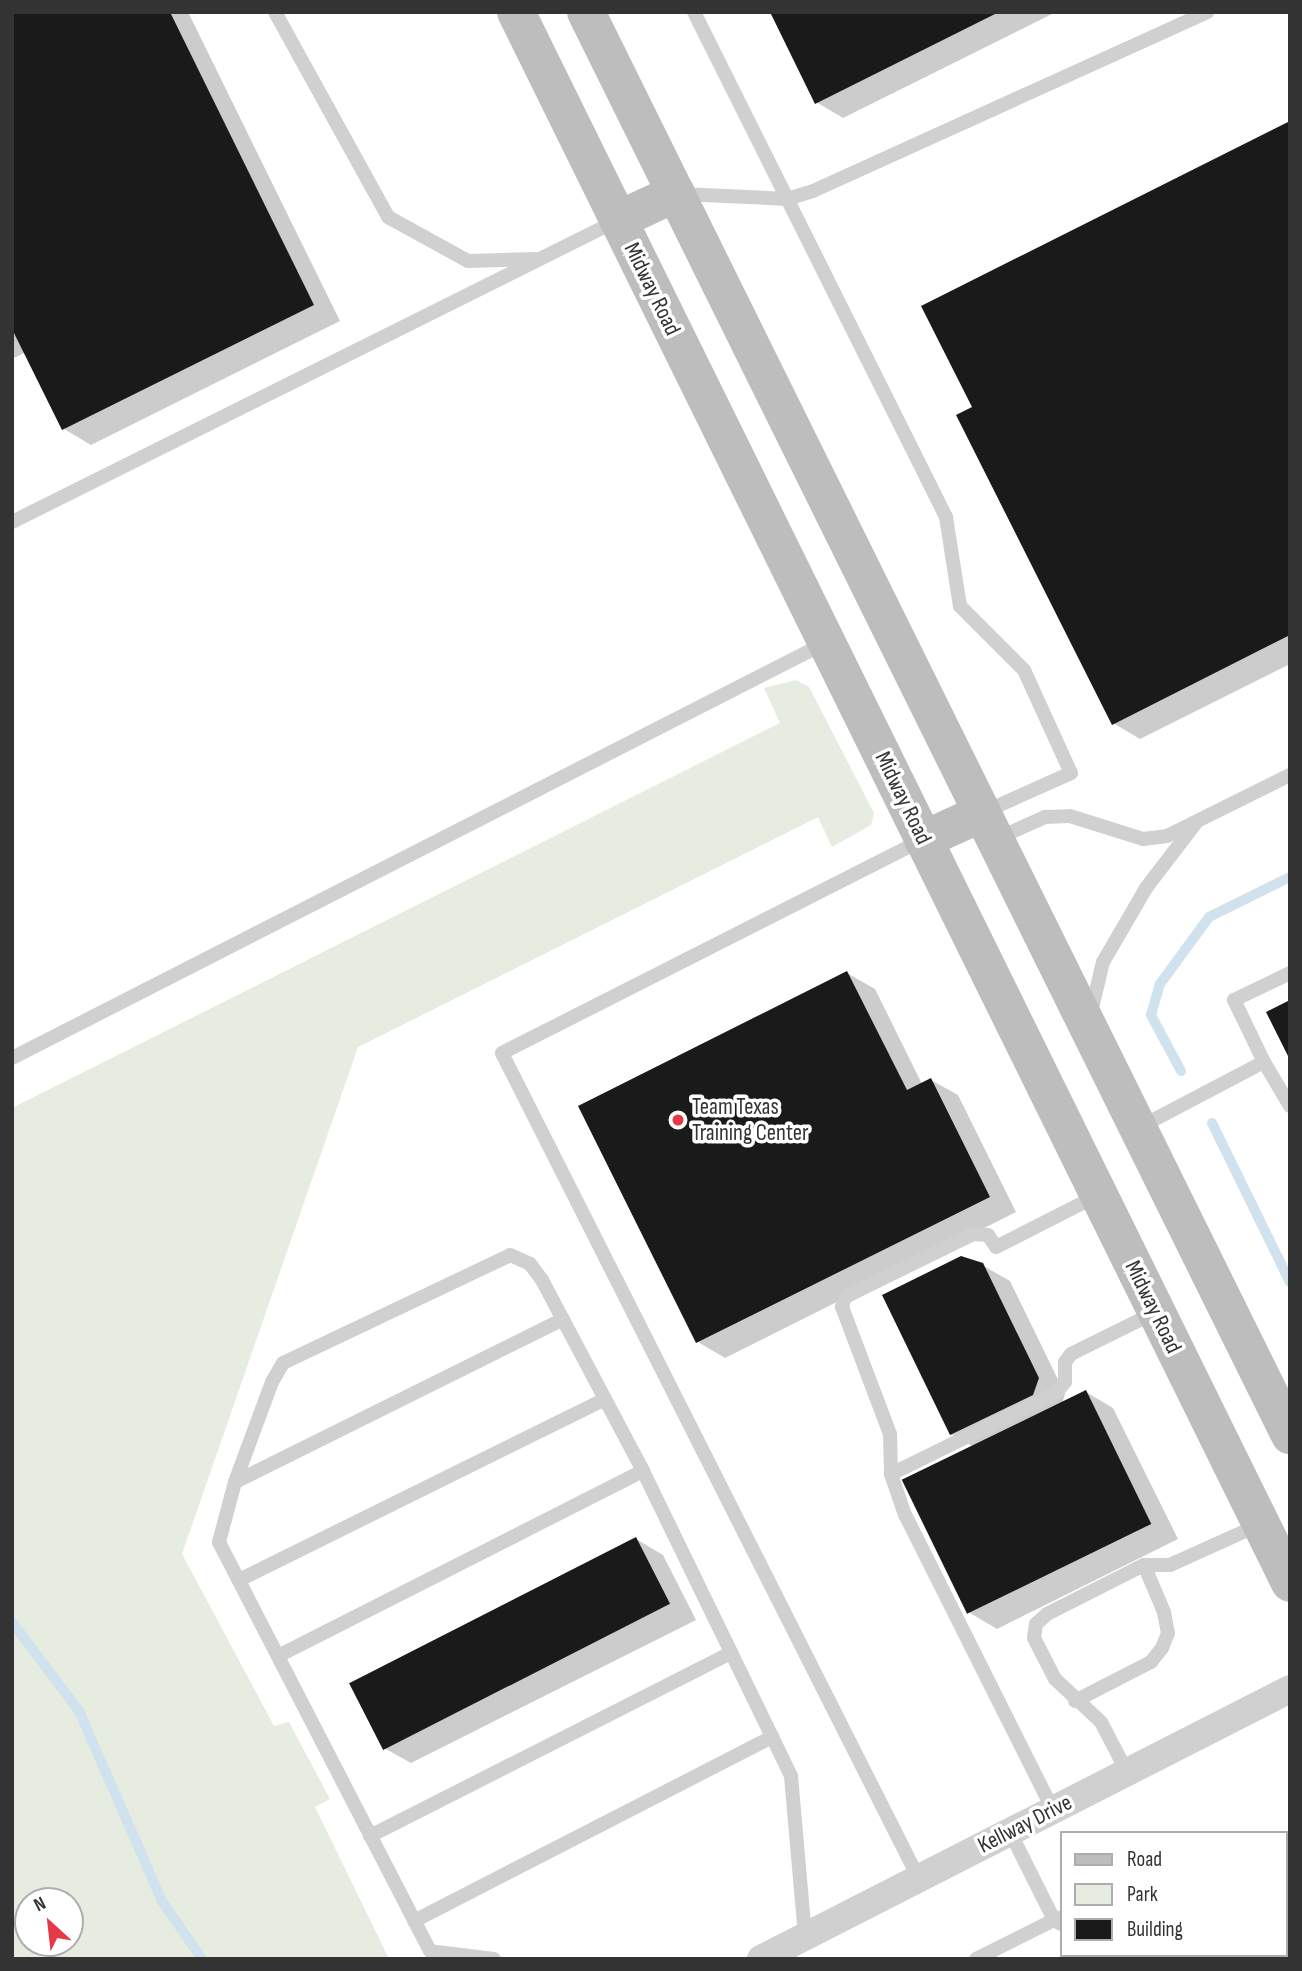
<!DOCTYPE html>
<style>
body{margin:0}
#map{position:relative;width:1302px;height:1971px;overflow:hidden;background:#fff;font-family:"Sofia Sans Condensed",sans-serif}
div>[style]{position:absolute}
.green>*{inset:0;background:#e6ecdf}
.shadow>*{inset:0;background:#0003}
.stream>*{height:10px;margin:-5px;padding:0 5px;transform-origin:5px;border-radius:5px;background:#cfe2ee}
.building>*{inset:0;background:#1a1a1a;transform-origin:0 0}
.service>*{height:14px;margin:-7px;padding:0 7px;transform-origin:7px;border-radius:7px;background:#d0d0d0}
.minor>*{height:28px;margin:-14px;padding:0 14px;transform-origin:14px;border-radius:14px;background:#d0d0d0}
.secondary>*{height:38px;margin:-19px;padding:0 19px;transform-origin:19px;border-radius:19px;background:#bdbdbd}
.dots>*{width:19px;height:19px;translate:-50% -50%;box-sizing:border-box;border:4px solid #fff;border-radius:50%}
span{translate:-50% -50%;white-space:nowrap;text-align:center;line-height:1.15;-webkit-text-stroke:7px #fff;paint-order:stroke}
.street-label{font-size:23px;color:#333}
.poi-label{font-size:23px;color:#333}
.left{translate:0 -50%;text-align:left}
.frame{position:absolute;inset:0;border:14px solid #333;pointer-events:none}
.legend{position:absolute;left:1060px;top:1831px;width:228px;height:126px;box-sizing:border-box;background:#fff;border:2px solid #adadad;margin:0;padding:9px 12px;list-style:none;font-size:21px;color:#333}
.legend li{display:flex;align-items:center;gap:14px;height:35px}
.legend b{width:35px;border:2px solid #adadad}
.north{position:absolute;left:14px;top:1887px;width:70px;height:70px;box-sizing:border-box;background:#fff;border:2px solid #adadad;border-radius:50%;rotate:333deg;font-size:19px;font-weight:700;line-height:28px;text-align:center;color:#333}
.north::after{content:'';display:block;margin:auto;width:24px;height:32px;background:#e63946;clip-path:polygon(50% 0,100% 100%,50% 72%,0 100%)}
</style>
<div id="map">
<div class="green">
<div style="clip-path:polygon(evenodd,796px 680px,809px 687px,874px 813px,871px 825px,832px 847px,818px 817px,358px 1047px,182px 1554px,274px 1726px,289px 1722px,330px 1799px,315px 1807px,389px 1959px,12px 1959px,12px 1108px,780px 723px,764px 688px,796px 680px,28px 1901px,70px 1901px,70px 1943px,28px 1943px,28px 1901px)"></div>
</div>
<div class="shadow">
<div style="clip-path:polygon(12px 12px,188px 12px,340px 321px,91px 445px,64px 429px,26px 352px,12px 359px)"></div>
<div style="clip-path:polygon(772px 12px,1056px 12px,843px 118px,816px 102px)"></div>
<div style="clip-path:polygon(1290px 123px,1290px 664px,1140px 739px,1113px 723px,974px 408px)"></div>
<div style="clip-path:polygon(847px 973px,875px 989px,922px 1084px,931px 1080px,958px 1095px,1016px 1212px,725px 1358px,698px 1342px)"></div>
<div style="clip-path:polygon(982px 1265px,1010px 1281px,1065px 1394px,1062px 1404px,1086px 1392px,1113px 1408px,1178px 1539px,997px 1629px,970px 1613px,974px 1447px,951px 1434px)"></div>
<div style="clip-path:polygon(636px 1539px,663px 1555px,696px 1620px,411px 1763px,384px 1748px)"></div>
</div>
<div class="stream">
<div style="left:1181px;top:1071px;width:64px;rotate:-118.2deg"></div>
<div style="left:1151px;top:1015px;width:32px;rotate:-74deg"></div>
<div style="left:1160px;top:984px;width:83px;rotate:-53.8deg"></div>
<div style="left:1209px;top:917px;width:90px;rotate:-26.3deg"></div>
<div style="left:1212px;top:1123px;width:177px;rotate:63.9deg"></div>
<div style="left:12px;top:1622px;width:111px;rotate:53deg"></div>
<div style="left:79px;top:1711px;width:207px;rotate:66.4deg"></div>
<div style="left:162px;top:1901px;width:70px;rotate:55.4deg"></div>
<div style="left:1165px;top:1955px;width:4px;rotate:76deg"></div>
</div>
<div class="building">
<div style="clip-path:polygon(12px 12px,170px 12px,314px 305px,62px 430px,12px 329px)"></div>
<div style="clip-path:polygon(770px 12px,999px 12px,815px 104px)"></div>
<div style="clip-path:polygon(1290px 121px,1290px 635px,1112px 725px,956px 415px,972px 407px,921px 306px)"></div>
<div style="clip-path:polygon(847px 971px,907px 1090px,931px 1078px,990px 1197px,696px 1343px,578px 1106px)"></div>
<div style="clip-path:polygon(1290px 1000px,1290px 1060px,1266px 1012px)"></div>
<div style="clip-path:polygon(961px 1256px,983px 1263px,1039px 1378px,1033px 1395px,950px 1435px,882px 1295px)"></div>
<div style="left:1086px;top:1390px;width:149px;height:205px;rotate:64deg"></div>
<div style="left:636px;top:1537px;width:75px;height:322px;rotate:63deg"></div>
</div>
<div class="service">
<div style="left:275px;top:12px;width:234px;rotate:61.1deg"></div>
<div style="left:388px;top:217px;width:91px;rotate:28.8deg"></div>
<div style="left:468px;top:261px;width:68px;rotate:-1.7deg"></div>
<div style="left:694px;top:12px;width:564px;rotate:63.48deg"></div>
<div style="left:946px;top:517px;width:90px;rotate:81.1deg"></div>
<div style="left:960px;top:606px;width:91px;rotate:45deg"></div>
<div style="left:1024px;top:670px;width:113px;rotate:65.5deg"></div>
<div style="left:1071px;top:773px;width:95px;rotate:155.9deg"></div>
<div style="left:682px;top:194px;width:105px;rotate:2.7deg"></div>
<div style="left:787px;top:199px;width:27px;rotate:-17deg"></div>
<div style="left:813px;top:191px;width:433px;rotate:-24.4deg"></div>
<div style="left:12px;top:522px;width:675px;rotate:-26.49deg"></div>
<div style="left:996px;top:839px;width:54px;rotate:-24.2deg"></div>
<div style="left:1045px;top:817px;width:25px;rotate:-2deg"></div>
<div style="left:1070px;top:816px;width:77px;rotate:17.5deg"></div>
<div style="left:1143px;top:839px;width:24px;rotate:-7deg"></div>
<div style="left:1167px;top:836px;width:137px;rotate:-26.4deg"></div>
<div style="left:1091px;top:1012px;width:51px;rotate:-76.5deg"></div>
<div style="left:1103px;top:962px;width:86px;rotate:-59.8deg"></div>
<div style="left:1146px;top:888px;width:81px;rotate:-52.6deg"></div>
<div style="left:12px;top:1058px;width:913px;rotate:-27.04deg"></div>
<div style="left:1264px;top:1062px;width:69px;rotate:-115.8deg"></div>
<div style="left:1234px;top:1000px;width:62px;rotate:-25.7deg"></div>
<div style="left:1140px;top:1127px;width:140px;rotate:-27.7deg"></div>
<div style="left:1264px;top:1062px;width:51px;rotate:59.4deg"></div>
<div style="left:891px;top:1474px;width:184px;rotate:-26.1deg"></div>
<div style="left:1056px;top:1393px;width:14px;rotate:-51deg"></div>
<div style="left:1065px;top:1382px;width:20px;rotate:-90deg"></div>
<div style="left:1065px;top:1362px;width:10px;rotate:-53deg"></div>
<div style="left:1071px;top:1354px;width:93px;rotate:-26.3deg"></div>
<div style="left:235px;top:1482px;width:366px;rotate:-26.4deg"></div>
<div style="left:239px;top:1580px;width:408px;rotate:-26.3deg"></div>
<div style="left:278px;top:1656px;width:409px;rotate:-26.9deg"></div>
<div style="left:1075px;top:1701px;width:85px;rotate:-27.2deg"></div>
<div style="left:1151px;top:1662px;width:18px;rotate:-52deg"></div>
<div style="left:1162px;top:1648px;width:16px;rotate:-68deg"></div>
<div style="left:1168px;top:1633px;width:21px;rotate:-101deg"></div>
<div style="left:1164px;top:1612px;width:51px;rotate:-113.1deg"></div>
<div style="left:1127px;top:1772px;width:56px;rotate:-117.5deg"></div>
<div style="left:1101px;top:1722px;width:63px;rotate:-136.9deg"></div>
<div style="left:1055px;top:1679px;width:46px;rotate:-117.1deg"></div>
<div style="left:1034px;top:1638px;width:14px;rotate:-82deg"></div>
<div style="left:1036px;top:1624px;width:15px;rotate:-42deg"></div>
<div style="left:1047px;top:1614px;width:109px;rotate:-26.8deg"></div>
<div style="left:1144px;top:1565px;width:26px"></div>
<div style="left:1170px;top:1565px;width:100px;rotate:-24.3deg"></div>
<div style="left:1053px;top:1810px;width:330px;rotate:-116.6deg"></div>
<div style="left:905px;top:1515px;width:43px;rotate:-108.9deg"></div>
<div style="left:891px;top:1474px;width:40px;rotate:-91.4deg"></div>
<div style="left:890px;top:1434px;width:136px;rotate:-110.7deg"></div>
<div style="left:842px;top:1307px;width:10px;rotate:-73deg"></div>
<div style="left:845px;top:1297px;width:143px;rotate:-26.2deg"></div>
<div style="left:973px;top:1234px;width:15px;rotate:4deg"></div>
<div style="left:988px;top:1235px;width:14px;rotate:56deg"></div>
<div style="left:996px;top:1247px;width:112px;rotate:-27deg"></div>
<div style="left:1010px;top:1832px;width:98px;rotate:63.4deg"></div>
<div style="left:1054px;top:1920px;width:9px;rotate:-21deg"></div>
<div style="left:370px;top:1836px;width:405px;rotate:-26.9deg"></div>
<div style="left:919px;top:1879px;width:925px;rotate:-116.79deg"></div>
<div style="left:502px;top:1053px;width:471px;rotate:-26.9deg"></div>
<div style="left:1286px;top:1881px;width:7px;rotate:56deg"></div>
<div style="left:414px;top:1921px;width:403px;rotate:-27.2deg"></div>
<div style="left:1105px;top:1955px;width:4px;rotate:63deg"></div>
<div style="left:1230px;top:1955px;width:4px;rotate:63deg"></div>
<div style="left:494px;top:1959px;width:64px;rotate:-172.9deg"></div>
<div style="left:430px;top:1951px;width:460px;rotate:-117.3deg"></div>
<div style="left:219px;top:1542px;width:62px;rotate:-75.1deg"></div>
<div style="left:235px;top:1482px;width:107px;rotate:-69.7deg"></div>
<div style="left:272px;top:1382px;width:22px;rotate:-60deg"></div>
<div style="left:283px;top:1363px;width:251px;rotate:-25.4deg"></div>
<div style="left:510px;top:1255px;width:22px;rotate:24deg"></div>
<div style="left:530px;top:1264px;width:20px;rotate:53deg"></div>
<div style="left:542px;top:1280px;width:216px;rotate:62.1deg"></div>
<div style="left:643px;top:1471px;width:339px;rotate:64.1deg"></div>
<div style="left:791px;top:1776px;width:162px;rotate:85deg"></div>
<div style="left:976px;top:1959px;width:87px;rotate:-26.6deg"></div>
<div style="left:1054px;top:1920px;width:8px;rotate:30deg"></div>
</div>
<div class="minor">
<div style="left:761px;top:1959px;width:594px;rotate:-27.04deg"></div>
</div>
<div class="secondary">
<div style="left:516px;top:12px;width:1751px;rotate:63.77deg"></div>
<div style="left:586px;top:12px;width:1588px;rotate:63.68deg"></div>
<div style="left:618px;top:220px;width:64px;rotate:-25deg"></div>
<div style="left:923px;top:840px;width:65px;rotate:-24.6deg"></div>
</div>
<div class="dots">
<div style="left:678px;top:1120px;background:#e63946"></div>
</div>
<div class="street-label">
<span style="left:652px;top:289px;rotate:64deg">Midway Road</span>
<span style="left:903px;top:798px;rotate:64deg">Midway Road</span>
<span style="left:1153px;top:1307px;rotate:64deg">Midway Road</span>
<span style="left:1025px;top:1824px;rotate:-27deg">Kellway Drive</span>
</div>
<div class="poi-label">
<span class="left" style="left:692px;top:1120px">Team Texas<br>Training Center</span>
</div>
<div class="frame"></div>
<ul class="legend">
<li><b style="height:9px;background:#bdbdbd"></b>Road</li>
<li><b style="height:19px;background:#e6ecdf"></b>Park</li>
<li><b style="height:19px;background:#1a1a1a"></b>Building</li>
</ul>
<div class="north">N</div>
</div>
